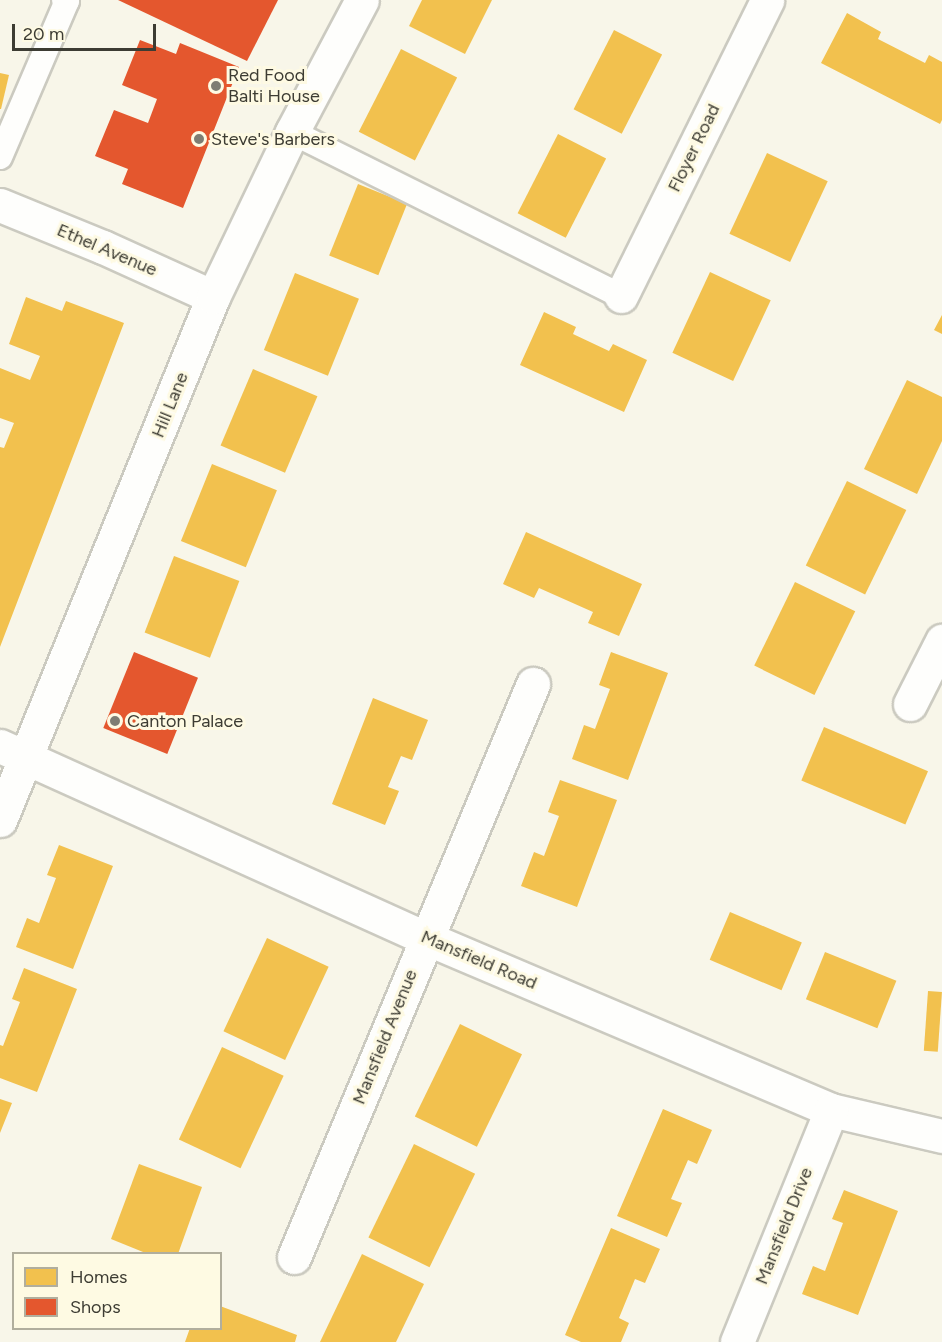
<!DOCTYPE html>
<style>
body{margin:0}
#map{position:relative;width:942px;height:1342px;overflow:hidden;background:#f8f6e9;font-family:Figtree,sans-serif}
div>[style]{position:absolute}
.homes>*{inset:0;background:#f2c14e;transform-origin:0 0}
.shops>*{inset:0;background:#e4572e;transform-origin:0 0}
.roads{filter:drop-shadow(2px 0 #cbcac0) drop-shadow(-2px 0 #cbcac0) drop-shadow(0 2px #cbcac0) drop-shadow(0 -2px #cbcac0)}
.service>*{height:24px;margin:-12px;padding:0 12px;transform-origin:12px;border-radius:12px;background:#fefefc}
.minor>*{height:33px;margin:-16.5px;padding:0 16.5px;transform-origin:16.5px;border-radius:16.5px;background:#fefefc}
.dots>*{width:16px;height:16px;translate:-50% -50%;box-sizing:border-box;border:3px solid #fefae3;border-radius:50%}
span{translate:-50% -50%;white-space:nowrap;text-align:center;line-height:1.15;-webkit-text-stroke:6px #fefae3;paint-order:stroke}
.poi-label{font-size:18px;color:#3d3c33}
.left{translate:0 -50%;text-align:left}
.street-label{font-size:18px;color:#3d3c33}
.legend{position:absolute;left:12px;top:1252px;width:210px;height:78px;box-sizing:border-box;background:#fefae3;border:2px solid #b1ae9d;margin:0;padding:8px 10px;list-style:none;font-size:18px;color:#3d3c33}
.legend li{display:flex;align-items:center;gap:12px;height:30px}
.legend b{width:30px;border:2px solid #b1ae9d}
.scale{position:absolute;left:12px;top:24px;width:144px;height:27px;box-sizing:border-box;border:3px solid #3d3c33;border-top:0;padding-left:8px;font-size:18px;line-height:21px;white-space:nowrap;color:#3d3c33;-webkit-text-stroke:4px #fefae3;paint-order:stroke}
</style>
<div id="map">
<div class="homes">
<div style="clip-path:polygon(422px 0,492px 0,465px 54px,409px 26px)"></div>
<div style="clip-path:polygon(847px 13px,881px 32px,878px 39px,925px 63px,929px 55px,942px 62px,942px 120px,940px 124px,821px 63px)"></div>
<div style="left:614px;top:30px;width:54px;height:89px;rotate:27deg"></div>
<div style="left:401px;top:49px;width:63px;height:93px;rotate:27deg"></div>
<div style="clip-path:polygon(0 73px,9px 75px,1px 109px,0 109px)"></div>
<div style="left:558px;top:134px;width:54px;height:89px;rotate:27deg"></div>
<div style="left:767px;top:153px;width:67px;height:89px;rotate:25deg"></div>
<div style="left:358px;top:184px;width:53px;height:77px;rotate:22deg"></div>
<div style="left:710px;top:272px;width:67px;height:89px;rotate:25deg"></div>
<div style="left:295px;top:273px;width:69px;height:83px;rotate:22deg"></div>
<div style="clip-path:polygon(26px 297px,62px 311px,66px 301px,124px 323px,0 647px,0 447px,4px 448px,14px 423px,0 418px,0 368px,30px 380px,40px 356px,9px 344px)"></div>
<div style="clip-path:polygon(544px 312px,576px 327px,573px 334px,609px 351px,613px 344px,647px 360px,624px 412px,520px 365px)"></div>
<div style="clip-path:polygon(942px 315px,942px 334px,934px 330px)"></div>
<div style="left:253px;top:369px;width:70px;height:83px;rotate:23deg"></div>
<div style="clip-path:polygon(907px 380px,942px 397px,942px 441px,917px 494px,864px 469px)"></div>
<div style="left:212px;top:464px;width:70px;height:83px;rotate:22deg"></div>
<div style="left:847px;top:481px;width:66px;height:94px;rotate:26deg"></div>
<div style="clip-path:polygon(526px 532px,642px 584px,619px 636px,588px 623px,593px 612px,539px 588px,534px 598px,503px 584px)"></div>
<div style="left:174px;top:556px;width:70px;height:82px;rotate:21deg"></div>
<div style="left:795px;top:582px;width:67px;height:93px;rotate:26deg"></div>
<div style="clip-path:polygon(611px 652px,668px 673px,628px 780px,572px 759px,584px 725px,595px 729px,610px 689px,599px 685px)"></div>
<div style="clip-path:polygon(373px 698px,428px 720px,412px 760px,401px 756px,388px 787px,399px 791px,385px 825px,332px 804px)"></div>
<div style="left:824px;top:727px;width:113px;height:58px;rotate:23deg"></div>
<div style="clip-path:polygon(560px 780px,617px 800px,577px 907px,521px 886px,534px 852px,544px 856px,559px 816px,548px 812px)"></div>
<div style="clip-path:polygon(59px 845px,113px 866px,73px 969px,16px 947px,27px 918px,39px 923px,56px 878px,47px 875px)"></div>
<div style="left:730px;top:912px;width:78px;height:52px;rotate:23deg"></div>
<div style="left:267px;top:938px;width:68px;height:103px;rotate:25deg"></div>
<div style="left:825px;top:952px;width:77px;height:51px;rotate:22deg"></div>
<div style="clip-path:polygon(24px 968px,77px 989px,37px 1092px,0 1078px,0 1045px,3px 1046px,20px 1002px,12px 999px)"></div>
<div style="left:928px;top:991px;width:14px;height:60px;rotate:4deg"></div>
<div style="left:460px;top:1024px;width:69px;height:103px;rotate:26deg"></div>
<div style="left:222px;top:1047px;width:68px;height:102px;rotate:25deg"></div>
<div style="clip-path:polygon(0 1099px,12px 1103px,0 1133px)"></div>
<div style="clip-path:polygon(663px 1109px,712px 1130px,697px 1164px,688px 1160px,671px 1199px,682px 1203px,667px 1237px,617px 1216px)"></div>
<div style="left:414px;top:1144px;width:68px;height:104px;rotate:26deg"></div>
<div style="clip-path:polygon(139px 1164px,202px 1187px,178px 1254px,148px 1254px,111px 1239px)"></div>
<div style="clip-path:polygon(844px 1190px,898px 1211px,858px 1315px,802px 1294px,813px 1266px,825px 1271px,843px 1223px,832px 1219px)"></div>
<div style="clip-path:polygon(611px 1228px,660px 1249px,645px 1283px,635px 1279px,619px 1318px,629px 1323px,621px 1342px,581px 1342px,565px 1335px)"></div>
<div style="clip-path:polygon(362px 1254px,424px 1284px,396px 1342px,320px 1342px)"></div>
<div style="clip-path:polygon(220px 1306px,297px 1335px,295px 1342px,185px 1342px,190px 1328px,220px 1328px)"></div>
</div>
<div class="shops">
<div style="clip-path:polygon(118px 0,278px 0,247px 61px)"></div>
<div style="clip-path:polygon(140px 40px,176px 54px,180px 43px,239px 67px,183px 208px,122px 184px,128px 169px,95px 156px,114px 110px,148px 123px,157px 99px,122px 85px)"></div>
<div style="left:134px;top:652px;width:69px;height:82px;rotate:22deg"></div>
</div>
<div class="roads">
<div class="service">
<div style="left:292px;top:132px;width:368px;rotate:26.5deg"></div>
<div style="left:0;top:157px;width:170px;rotate:-66.8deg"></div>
<div style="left:67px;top:1px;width:3px;rotate:-162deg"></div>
</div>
<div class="minor">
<div style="left:0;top:205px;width:111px;rotate:22.2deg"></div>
<div style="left:103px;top:247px;width:121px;rotate:24.4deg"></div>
<div style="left:621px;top:296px;width:330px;rotate:-63.7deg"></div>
<div style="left:910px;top:704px;width:71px;rotate:-63.1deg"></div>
<div style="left:0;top:746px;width:467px;rotate:24.3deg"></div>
<div style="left:426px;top:938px;width:440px;rotate:23deg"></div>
<div style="left:831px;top:1110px;width:114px;rotate:13.2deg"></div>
<div style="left:0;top:820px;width:565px;rotate:-67.84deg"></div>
<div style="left:213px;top:297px;width:183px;rotate:-64.4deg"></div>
<div style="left:292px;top:132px;width:149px;rotate:-62.1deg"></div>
<div style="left:294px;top:1257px;width:621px;rotate:-67.36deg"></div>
<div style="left:737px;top:1342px;width:250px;rotate:-67.9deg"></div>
</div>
</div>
<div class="dots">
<div style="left:216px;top:86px;background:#7e7d73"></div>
<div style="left:199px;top:139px;background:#7e7d73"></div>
<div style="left:115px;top:721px;background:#7e7d73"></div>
</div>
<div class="poi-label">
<span class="left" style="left:228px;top:86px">Red Food<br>Balti House</span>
<span class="left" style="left:211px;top:139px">Steve's Barbers</span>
<span class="left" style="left:127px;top:721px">Canton Palace</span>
</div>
<div class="street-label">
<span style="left:694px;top:148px;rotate:-64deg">Floyer Road</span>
<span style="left:107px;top:250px;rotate:23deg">Ethel Avenue</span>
<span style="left:170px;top:405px;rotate:-68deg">Hill Lane</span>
<span style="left:479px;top:960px;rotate:23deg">Mansfield Road</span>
<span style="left:385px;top:1037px;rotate:-68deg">Mansfield Avenue</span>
<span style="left:784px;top:1226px;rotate:-68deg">Mansfield Drive</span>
</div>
<ul class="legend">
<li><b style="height:16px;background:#f2c14e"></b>Homes</li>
<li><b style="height:16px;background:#e4572e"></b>Shops</li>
</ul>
<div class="scale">20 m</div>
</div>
